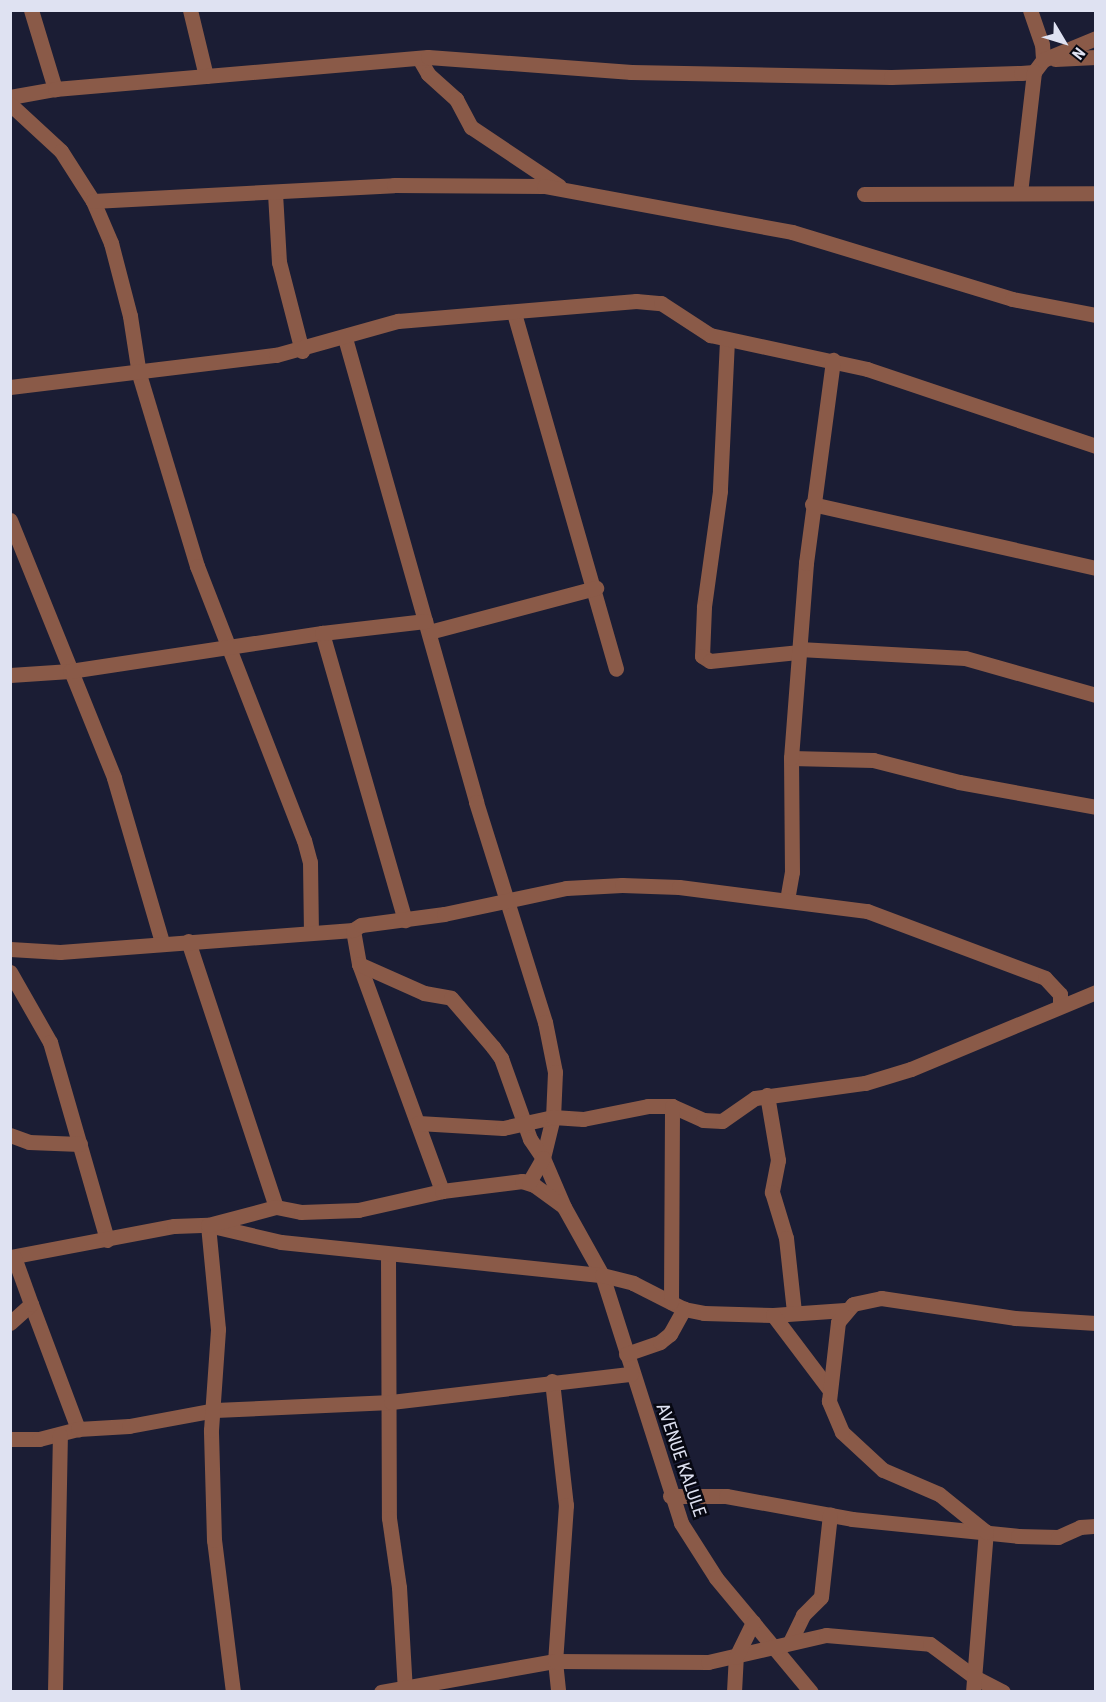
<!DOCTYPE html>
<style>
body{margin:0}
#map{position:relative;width:1106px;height:1702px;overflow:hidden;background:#1b1d34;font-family:"Roboto Condensed",sans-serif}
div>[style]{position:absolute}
.minor>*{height:15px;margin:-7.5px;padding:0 7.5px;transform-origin:7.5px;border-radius:7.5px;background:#8a5a48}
span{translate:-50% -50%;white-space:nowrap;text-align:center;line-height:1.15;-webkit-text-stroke:5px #070812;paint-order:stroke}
.street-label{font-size:18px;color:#dfe2f2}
.frame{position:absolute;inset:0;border:12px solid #dfe2f2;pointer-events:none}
.north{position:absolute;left:1034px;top:12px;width:60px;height:60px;-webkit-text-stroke:4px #070812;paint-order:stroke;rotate:128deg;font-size:16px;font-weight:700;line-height:24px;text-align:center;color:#dfe2f2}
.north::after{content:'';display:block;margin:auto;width:21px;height:27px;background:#dfe2f2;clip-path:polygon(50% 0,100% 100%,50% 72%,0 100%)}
</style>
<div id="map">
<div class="minor">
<div style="left:31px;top:10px;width:83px;rotate:73.1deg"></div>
<div style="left:190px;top:10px;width:68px;rotate:76.4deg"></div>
<div style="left:1030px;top:10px;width:36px;rotate:71deg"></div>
<div style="left:1042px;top:44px;width:16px;rotate:86deg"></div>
<div style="left:1055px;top:59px;width:41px;rotate:-2.8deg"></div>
<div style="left:420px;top:60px;width:16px;rotate:60deg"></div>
<div style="left:428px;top:74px;width:38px;rotate:42deg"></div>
<div style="left:456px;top:99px;width:32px;rotate:62deg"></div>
<div style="left:471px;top:127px;width:106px;rotate:33.8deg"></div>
<div style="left:10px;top:97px;width:46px;rotate:-10.1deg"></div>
<div style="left:55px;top:89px;width:374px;rotate:-4.9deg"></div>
<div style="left:428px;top:57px;width:204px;rotate:4.2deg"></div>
<div style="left:631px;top:72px;width:260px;rotate:1.1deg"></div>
<div style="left:891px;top:77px;width:130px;rotate:-1.8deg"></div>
<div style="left:1021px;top:73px;width:13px;rotate:-4deg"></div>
<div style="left:1034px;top:72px;width:15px;rotate:-53deg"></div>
<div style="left:1043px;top:60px;width:57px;rotate:-22.5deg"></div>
<div style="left:10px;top:104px;width:69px;rotate:42.7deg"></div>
<div style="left:61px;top:151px;width:59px;rotate:57.4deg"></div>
<div style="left:93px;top:201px;width:46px;rotate:66.8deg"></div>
<div style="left:111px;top:243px;width:75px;rotate:75.4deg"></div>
<div style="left:130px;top:316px;width:59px;rotate:81.2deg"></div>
<div style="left:139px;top:374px;width:201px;rotate:73.2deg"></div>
<div style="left:197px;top:566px;width:294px;rotate:68.7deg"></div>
<div style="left:304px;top:840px;width:23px;rotate:75deg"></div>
<div style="left:310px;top:862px;width:68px;rotate:89.2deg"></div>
<div style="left:275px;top:193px;width:69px;rotate:86.7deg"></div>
<div style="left:279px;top:262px;width:92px;rotate:75.5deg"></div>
<div style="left:1020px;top:193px;width:122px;rotate:-83.4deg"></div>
<div style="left:864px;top:194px;width:232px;rotate:-0.2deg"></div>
<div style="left:93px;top:201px;width:301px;rotate:-3deg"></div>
<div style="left:394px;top:185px;width:150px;rotate:0.4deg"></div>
<div style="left:544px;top:186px;width:252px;rotate:10.5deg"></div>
<div style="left:792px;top:232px;width:230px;rotate:16.9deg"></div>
<div style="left:1012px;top:299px;width:86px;rotate:10.8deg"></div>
<div style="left:514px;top:313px;width:370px;rotate:74deg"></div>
<div style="left:345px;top:338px;width:482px;rotate:74.2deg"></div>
<div style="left:476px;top:802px;width:231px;rotate:72.6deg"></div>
<div style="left:545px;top:1022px;width:51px;rotate:78.7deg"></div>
<div style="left:555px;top:1072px;width:45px;rotate:92.5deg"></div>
<div style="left:553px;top:1117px;width:42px;rotate:103.7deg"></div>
<div style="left:543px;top:1158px;width:53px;rotate:66.8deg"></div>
<div style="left:564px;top:1207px;width:78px;rotate:60.8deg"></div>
<div style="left:602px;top:1275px;width:260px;rotate:72.3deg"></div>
<div style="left:681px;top:1523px;width:65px;rotate:57.5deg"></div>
<div style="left:716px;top:1578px;width:148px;rotate:50.2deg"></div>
<div style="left:727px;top:340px;width:151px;rotate:92.7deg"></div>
<div style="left:720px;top:491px;width:117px;rotate:97.9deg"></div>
<div style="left:704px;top:607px;width:49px;rotate:92.3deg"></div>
<div style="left:702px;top:656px;width:9px;rotate:32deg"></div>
<div style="left:710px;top:661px;width:88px;rotate:-5.8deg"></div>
<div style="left:10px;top:387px;width:268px;rotate:-6.9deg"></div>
<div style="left:276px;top:355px;width:127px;rotate:-15.6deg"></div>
<div style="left:398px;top:321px;width:239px;rotate:-4.8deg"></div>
<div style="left:636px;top:301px;width:25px;rotate:5deg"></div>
<div style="left:661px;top:303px;width:59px;rotate:33.1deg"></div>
<div style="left:710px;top:335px;width:161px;rotate:12.2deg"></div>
<div style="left:867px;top:369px;width:242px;rotate:18.6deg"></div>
<div style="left:812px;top:504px;width:291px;rotate:12.7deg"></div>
<div style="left:10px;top:520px;width:278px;rotate:68deg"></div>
<div style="left:114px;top:778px;width:171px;rotate:73.7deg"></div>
<div style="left:429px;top:632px;width:173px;rotate:-14.8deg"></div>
<div style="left:322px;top:633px;width:299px;rotate:73.9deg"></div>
<div style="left:799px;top:649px;width:166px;rotate:3.1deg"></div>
<div style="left:965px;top:658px;width:136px;rotate:15.8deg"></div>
<div style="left:10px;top:675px;width:60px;rotate:-3.8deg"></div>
<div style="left:70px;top:671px;width:255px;rotate:-8.6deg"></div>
<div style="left:322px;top:633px;width:104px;rotate:-6.6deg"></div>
<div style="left:791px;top:758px;width:82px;rotate:1.4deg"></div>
<div style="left:873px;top:760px;width:89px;rotate:14.3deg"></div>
<div style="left:959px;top:782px;width:139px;rotate:10.3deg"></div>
<div style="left:787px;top:900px;width:28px;rotate:-80deg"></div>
<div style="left:792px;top:872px;width:114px;rotate:-90.5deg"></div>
<div style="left:791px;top:758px;width:196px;rotate:-85.6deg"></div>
<div style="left:806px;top:563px;width:205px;rotate:-82.4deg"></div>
<div style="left:353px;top:930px;width:35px;rotate:80deg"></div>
<div style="left:359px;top:964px;width:242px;rotate:69.9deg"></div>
<div style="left:188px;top:941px;width:280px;rotate:71.7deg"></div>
<div style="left:276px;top:1207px;width:25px;rotate:11deg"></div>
<div style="left:301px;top:1212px;width:57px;rotate:-2deg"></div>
<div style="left:358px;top:1210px;width:86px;rotate:-12.7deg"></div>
<div style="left:442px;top:1191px;width:81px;rotate:-7.1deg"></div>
<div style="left:522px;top:1181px;width:13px;rotate:18deg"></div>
<div style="left:534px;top:1185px;width:37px;rotate:36deg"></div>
<div style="left:10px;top:949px;width:50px;rotate:3.4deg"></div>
<div style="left:60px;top:952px;width:294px;rotate:-4.3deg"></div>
<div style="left:353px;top:930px;width:9px;rotate:-32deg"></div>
<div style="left:361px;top:925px;width:84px;rotate:-7.5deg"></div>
<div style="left:444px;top:914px;width:125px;rotate:-12deg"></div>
<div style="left:566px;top:888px;width:56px;rotate:-3.1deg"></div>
<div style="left:622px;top:885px;width:57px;rotate:2deg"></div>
<div style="left:679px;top:887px;width:190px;rotate:7.3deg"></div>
<div style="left:867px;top:911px;width:190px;rotate:20.6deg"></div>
<div style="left:1045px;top:978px;width:22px;rotate:47deg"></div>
<div style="left:1060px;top:994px;width:11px;rotate:90deg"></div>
<div style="left:359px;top:964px;width:71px;rotate:24deg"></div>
<div style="left:424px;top:993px;width:27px;rotate:10deg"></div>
<div style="left:451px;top:998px;width:65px;rotate:49.4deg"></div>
<div style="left:493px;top:1047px;width:14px;rotate:54deg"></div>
<div style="left:501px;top:1058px;width:86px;rotate:70.3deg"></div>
<div style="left:530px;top:1139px;width:23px;rotate:56deg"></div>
<div style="left:543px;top:1158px;width:28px;rotate:120deg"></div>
<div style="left:10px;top:972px;width:81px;rotate:60.3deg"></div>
<div style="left:50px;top:1042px;width:206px;rotate:73.9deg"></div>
<div style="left:767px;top:1095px;width:66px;rotate:80.4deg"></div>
<div style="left:778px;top:1160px;width:33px;rotate:101deg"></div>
<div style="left:772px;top:1192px;width:48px;rotate:73.1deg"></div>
<div style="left:786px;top:1238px;width:74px;rotate:83.8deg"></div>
<div style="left:418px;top:1123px;width:85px;rotate:3.4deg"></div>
<div style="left:503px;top:1128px;width:51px;rotate:-12.4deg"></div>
<div style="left:553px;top:1117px;width:30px;rotate:4deg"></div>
<div style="left:583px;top:1119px;width:66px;rotate:-11.3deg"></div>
<div style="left:648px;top:1106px;width:24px"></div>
<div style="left:672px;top:1106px;width:34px;rotate:24deg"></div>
<div style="left:703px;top:1120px;width:19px;rotate:3deg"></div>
<div style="left:722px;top:1121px;width:40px;rotate:-34.9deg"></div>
<div style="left:755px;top:1098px;width:111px;rotate:-7.8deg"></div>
<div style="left:865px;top:1083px;width:48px;rotate:-16.9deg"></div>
<div style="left:911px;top:1069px;width:200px;rotate:-22.6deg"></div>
<div style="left:10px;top:1135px;width:20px;rotate:20deg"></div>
<div style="left:29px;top:1142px;width:51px;rotate:2.2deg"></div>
<div style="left:388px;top:1254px;width:264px;rotate:89.8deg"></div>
<div style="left:389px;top:1518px;width:70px;rotate:81.8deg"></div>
<div style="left:399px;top:1587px;width:105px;rotate:86.7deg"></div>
<div style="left:10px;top:1257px;width:167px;rotate:-10.7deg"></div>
<div style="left:174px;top:1226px;width:34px;rotate:-2deg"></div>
<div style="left:208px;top:1225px;width:75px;rotate:13.1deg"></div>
<div style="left:281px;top:1242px;width:323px;rotate:5.9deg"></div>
<div style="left:602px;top:1275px;width:32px;rotate:14deg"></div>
<div style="left:633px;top:1283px;width:57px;rotate:27deg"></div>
<div style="left:684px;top:1309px;width:20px;rotate:11deg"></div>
<div style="left:704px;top:1313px;width:69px;rotate:1.7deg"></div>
<div style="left:773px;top:1315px;width:72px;rotate:-4deg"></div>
<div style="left:671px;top:1302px;width:196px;rotate:-89.7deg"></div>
<div style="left:31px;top:1304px;width:134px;rotate:69.4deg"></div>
<div style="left:773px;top:1315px;width:93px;rotate:52.9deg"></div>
<div style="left:10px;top:1323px;width:28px;rotate:-42deg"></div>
<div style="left:31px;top:1304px;width:50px;rotate:-109.9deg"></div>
<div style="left:626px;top:1354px;width:36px;rotate:-19deg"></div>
<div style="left:660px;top:1342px;width:13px;rotate:-39deg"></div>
<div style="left:670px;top:1334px;width:29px;rotate:-61deg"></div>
<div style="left:552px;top:1381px;width:125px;rotate:83.6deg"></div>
<div style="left:566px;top:1505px;width:156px;rotate:94deg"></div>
<div style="left:555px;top:1661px;width:31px;rotate:84deg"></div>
<div style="left:10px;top:1439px;width:29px"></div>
<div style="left:39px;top:1439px;width:40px;rotate:-14.4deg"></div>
<div style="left:78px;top:1429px;width:51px;rotate:-3.4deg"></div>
<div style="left:129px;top:1426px;width:87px;rotate:-10.5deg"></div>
<div style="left:215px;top:1410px;width:176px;rotate:-2.6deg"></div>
<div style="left:391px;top:1402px;width:242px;rotate:-6.7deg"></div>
<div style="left:670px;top:1496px;width:56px"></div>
<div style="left:726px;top:1496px;width:128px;rotate:10.3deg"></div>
<div style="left:852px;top:1519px;width:167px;rotate:5.8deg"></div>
<div style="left:1018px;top:1536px;width:40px;rotate:1.4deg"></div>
<div style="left:1058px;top:1537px;width:24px;rotate:-24deg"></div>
<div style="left:1080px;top:1527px;width:16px;rotate:-4deg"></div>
<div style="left:790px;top:1642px;width:30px;rotate:-64deg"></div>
<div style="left:803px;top:1615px;width:25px;rotate:-45deg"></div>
<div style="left:821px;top:1597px;width:83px;rotate:-83.8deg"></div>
<div style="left:55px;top:1692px;width:257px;rotate:-88.9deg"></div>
<div style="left:233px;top:1692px;width:153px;rotate:-97.1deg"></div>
<div style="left:214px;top:1540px;width:110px;rotate:-91.6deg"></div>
<div style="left:211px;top:1430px;width:101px;rotate:-86deg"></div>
<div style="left:218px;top:1329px;width:104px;rotate:-95.5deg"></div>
<div style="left:208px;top:1225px;width:70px;rotate:-14.8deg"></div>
<div style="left:381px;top:1692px;width:177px;rotate:-10.1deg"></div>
<div style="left:555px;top:1661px;width:153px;rotate:0.4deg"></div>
<div style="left:708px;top:1662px;width:121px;rotate:-12.9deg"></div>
<div style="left:826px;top:1635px;width:104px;rotate:4.9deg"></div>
<div style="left:930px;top:1644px;width:57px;rotate:36.5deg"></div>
<div style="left:976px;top:1678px;width:30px;rotate:27deg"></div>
<div style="left:734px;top:1692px;width:35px;rotate:-87deg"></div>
<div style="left:736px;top:1657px;width:39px;rotate:-64deg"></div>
<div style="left:973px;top:1692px;width:161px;rotate:-85.4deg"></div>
<div style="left:986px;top:1532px;width:60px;rotate:-141deg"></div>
<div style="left:939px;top:1494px;width:61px;rotate:-156.8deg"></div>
<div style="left:883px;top:1470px;width:56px;rotate:-137.2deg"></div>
<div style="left:842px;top:1432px;width:34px;rotate:-113deg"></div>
<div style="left:829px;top:1401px;width:80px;rotate:-83.5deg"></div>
<div style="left:838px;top:1322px;width:23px;rotate:-50deg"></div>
<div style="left:853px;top:1304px;width:29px;rotate:-12deg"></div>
<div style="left:881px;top:1298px;width:135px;rotate:8.5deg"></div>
<div style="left:1015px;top:1318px;width:81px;rotate:3.5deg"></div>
</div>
<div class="street-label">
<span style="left:681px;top:1460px;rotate:71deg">AVENUE KALULE</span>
</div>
<div class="frame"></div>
<div class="north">N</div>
</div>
